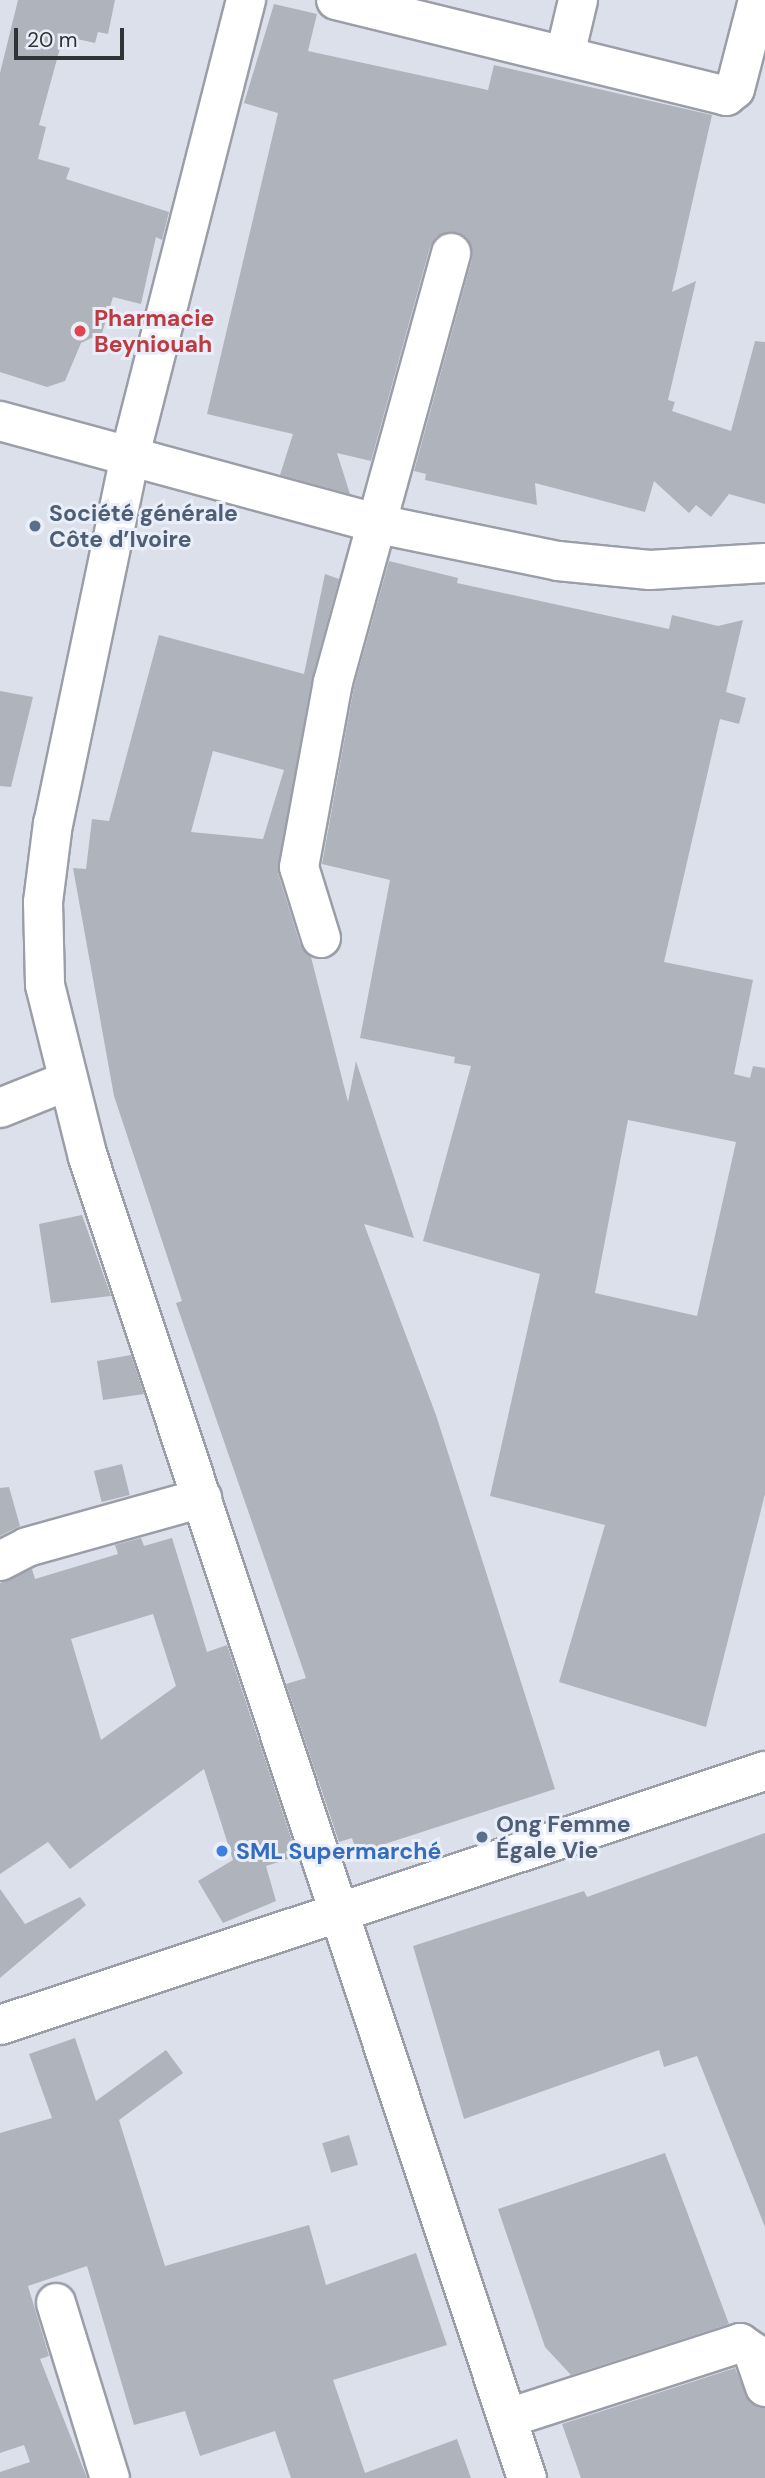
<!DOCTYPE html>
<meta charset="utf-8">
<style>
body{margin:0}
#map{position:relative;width:765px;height:2478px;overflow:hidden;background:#dce0ea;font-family:"DM Sans",sans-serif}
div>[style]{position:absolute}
.building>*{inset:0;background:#afb3bc;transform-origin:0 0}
.roads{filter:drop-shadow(2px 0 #9a9ea7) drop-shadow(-2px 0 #9a9ea7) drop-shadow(0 2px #9a9ea7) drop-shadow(0 -2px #9a9ea7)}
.minor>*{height:38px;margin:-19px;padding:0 19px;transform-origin:19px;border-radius:19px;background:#fff}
.dots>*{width:19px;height:19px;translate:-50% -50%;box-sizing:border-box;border:4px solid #e9eef8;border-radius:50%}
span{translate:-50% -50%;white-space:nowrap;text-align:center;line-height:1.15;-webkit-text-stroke:6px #e9eef8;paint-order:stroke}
.health-label{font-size:23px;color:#be3a42;font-weight:700}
.left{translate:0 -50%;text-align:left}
.service-label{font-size:23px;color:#4e5e75;font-weight:700}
.shop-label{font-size:23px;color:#366cbe;font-weight:700}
.scale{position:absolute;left:14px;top:28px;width:110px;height:32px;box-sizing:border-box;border:4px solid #313337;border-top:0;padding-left:9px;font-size:21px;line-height:24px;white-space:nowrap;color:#313337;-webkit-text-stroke:5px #e9eef8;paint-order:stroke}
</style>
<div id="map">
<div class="building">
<div style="clip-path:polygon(18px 0,115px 0,108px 34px,98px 32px,95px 43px,68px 37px,65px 49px,60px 48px,39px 125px,46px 127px,38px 159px,70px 168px,66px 179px,169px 212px,162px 240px,156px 237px,141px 304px,113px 297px,102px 333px,81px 343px,65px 381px,47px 387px,0 372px,0 73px)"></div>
<div style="clip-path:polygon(274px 4px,317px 14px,308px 51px,488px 90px,494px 65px,712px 115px,672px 292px,696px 281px,668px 400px,675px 402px,672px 411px,731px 431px,755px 341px,765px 342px,765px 504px,729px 494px,711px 517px,696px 505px,689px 513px,654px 481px,645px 512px,535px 483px,537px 505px,425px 480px,426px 474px,414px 471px,472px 259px,467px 238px,456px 232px,436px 237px,430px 247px,371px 461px,337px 453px,350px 494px,280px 475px,293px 434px,207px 414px,278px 113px,244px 103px)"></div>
<div style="clip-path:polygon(evenodd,389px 561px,458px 578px,457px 583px,669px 629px,672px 615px,718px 626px,743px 620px,726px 692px,746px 698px,739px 724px,720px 719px,664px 962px,753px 980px,734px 1074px,750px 1078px,753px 1066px,765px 1068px,765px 1494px,706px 1727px,559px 1682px,605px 1525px,490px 1496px,540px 1274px,423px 1241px,471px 1066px,454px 1063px,455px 1057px,360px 1038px,390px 880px,322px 864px,354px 687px,389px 561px,628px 1120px,736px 1142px,697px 1316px,595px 1293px,628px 1120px)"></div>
<div style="clip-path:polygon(evenodd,325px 574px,339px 579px,312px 678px,278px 873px,300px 944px,311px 957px,348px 1102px,356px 1061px,414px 1238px,364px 1224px,436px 1415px,555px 1789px,357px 1853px,352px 1838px,339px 1842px,286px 1684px,306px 1678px,176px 1303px,182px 1301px,114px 1096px,73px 868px,86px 869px,92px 819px,109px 821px,159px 635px,304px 674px,325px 574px,213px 751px,284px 770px,263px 839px,191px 832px,213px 751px)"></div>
<div style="clip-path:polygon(0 691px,33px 697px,11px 787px,0 786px)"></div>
<div style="clip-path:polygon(82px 1215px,111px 1296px,51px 1303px,39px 1224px)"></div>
<div style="clip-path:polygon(131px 1355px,144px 1394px,103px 1400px,97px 1361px)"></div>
<div style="left:122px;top:1464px;width:32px;height:29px;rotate:76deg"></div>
<div style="clip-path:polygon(9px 1487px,20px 1526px,0 1536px,0 1488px)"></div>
<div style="clip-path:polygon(evenodd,141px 1538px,144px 1546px,172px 1538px,207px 1652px,227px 1645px,297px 1856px,266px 1866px,276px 1901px,223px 1923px,198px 1881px,233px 1860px,204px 1769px,70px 1869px,48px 1842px,0 1874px,0 1583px,32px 1569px,35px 1579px,118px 1554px,115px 1545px,141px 1538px,153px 1614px,176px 1686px,101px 1740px,71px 1639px,153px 1614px)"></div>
<div style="clip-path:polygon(765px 1833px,765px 2227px,697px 2056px,664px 2067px,659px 2050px,464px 2119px,413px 1946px,584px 1891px,587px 1897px)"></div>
<div style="clip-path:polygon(0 1889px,25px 1924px,80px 1897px,86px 1905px,0 1978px)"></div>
<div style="clip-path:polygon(75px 2038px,96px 2101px,166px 2050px,183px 2073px,119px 2120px,165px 2266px,309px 2225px,326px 2285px,416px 2253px,447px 2345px,333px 2380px,365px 2473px,457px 2439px,471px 2478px,291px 2478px,275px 2431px,200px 2456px,185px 2411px,134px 2425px,87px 2266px,28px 2286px,49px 2356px,40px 2359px,87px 2478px,0 2478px,0 2472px,30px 2462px,24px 2445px,0 2453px,0 2133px,52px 2118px,29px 2054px)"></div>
<div style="left:349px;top:2135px;width:31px;height:28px;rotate:73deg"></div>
<div style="clip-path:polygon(665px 2153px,729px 2324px,571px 2375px,545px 2347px,498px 2209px)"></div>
<div style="clip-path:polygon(735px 2368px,750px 2403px,765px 2408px,765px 2478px,581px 2478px,562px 2424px)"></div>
</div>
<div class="roads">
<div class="minor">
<div style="left:246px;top:0;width:471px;rotate:104.3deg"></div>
<div style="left:130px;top:456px;width:375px;rotate:101.8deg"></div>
<div style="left:53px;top:823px;width:80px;rotate:97.2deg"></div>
<div style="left:43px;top:902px;width:83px;rotate:88.6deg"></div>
<div style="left:45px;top:985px;width:177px;rotate:76deg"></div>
<div style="left:88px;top:1157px;width:1392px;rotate:71.62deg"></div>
<div style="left:336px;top:0;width:402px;rotate:13.8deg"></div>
<div style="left:726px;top:96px;width:11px;rotate:-38deg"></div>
<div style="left:735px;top:89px;width:92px;rotate:-75.5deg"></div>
<div style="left:565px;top:55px;width:57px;rotate:-76.7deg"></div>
<div style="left:0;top:421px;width:392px;rotate:15.2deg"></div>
<div style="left:378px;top:524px;width:184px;rotate:11.6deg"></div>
<div style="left:558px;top:561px;width:92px;rotate:5.6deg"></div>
<div style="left:650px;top:570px;width:115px;rotate:-3.5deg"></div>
<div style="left:321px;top:938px;width:74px;rotate:-107.2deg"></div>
<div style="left:299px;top:867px;width:188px;rotate:-79.6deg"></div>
<div style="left:333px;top:682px;width:445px;rotate:-74.6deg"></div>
<div style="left:0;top:1108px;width:70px;rotate:-21.8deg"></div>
<div style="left:0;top:1561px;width:30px;rotate:-27deg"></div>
<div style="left:27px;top:1547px;width:182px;rotate:-15.6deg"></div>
<div style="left:0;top:2025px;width:806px;rotate:-18.37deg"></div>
<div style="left:56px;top:2303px;width:183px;rotate:72.9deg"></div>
<div style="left:508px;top:2418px;width:244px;rotate:-17.9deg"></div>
<div style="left:740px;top:2343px;width:16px;rotate:35deg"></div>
<div style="left:753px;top:2352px;width:37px;rotate:71deg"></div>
</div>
</div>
<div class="dots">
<div style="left:80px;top:331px;background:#e0444e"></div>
<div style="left:35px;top:526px;background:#5c6f8a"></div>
<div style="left:482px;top:1837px;background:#5c6f8a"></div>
<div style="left:222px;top:1851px;background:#3f7fe0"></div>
</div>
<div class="health-label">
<span class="left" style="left:94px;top:331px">Pharmacie<br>Beyniouah</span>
</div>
<div class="service-label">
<span class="left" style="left:49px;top:526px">Société générale<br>Côte d’Ivoire</span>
<span class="left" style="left:496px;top:1837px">Ong Femme<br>Égale Vie</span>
</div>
<div class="shop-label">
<span class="left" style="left:236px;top:1851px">SML Supermarché</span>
</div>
<div class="scale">20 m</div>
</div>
